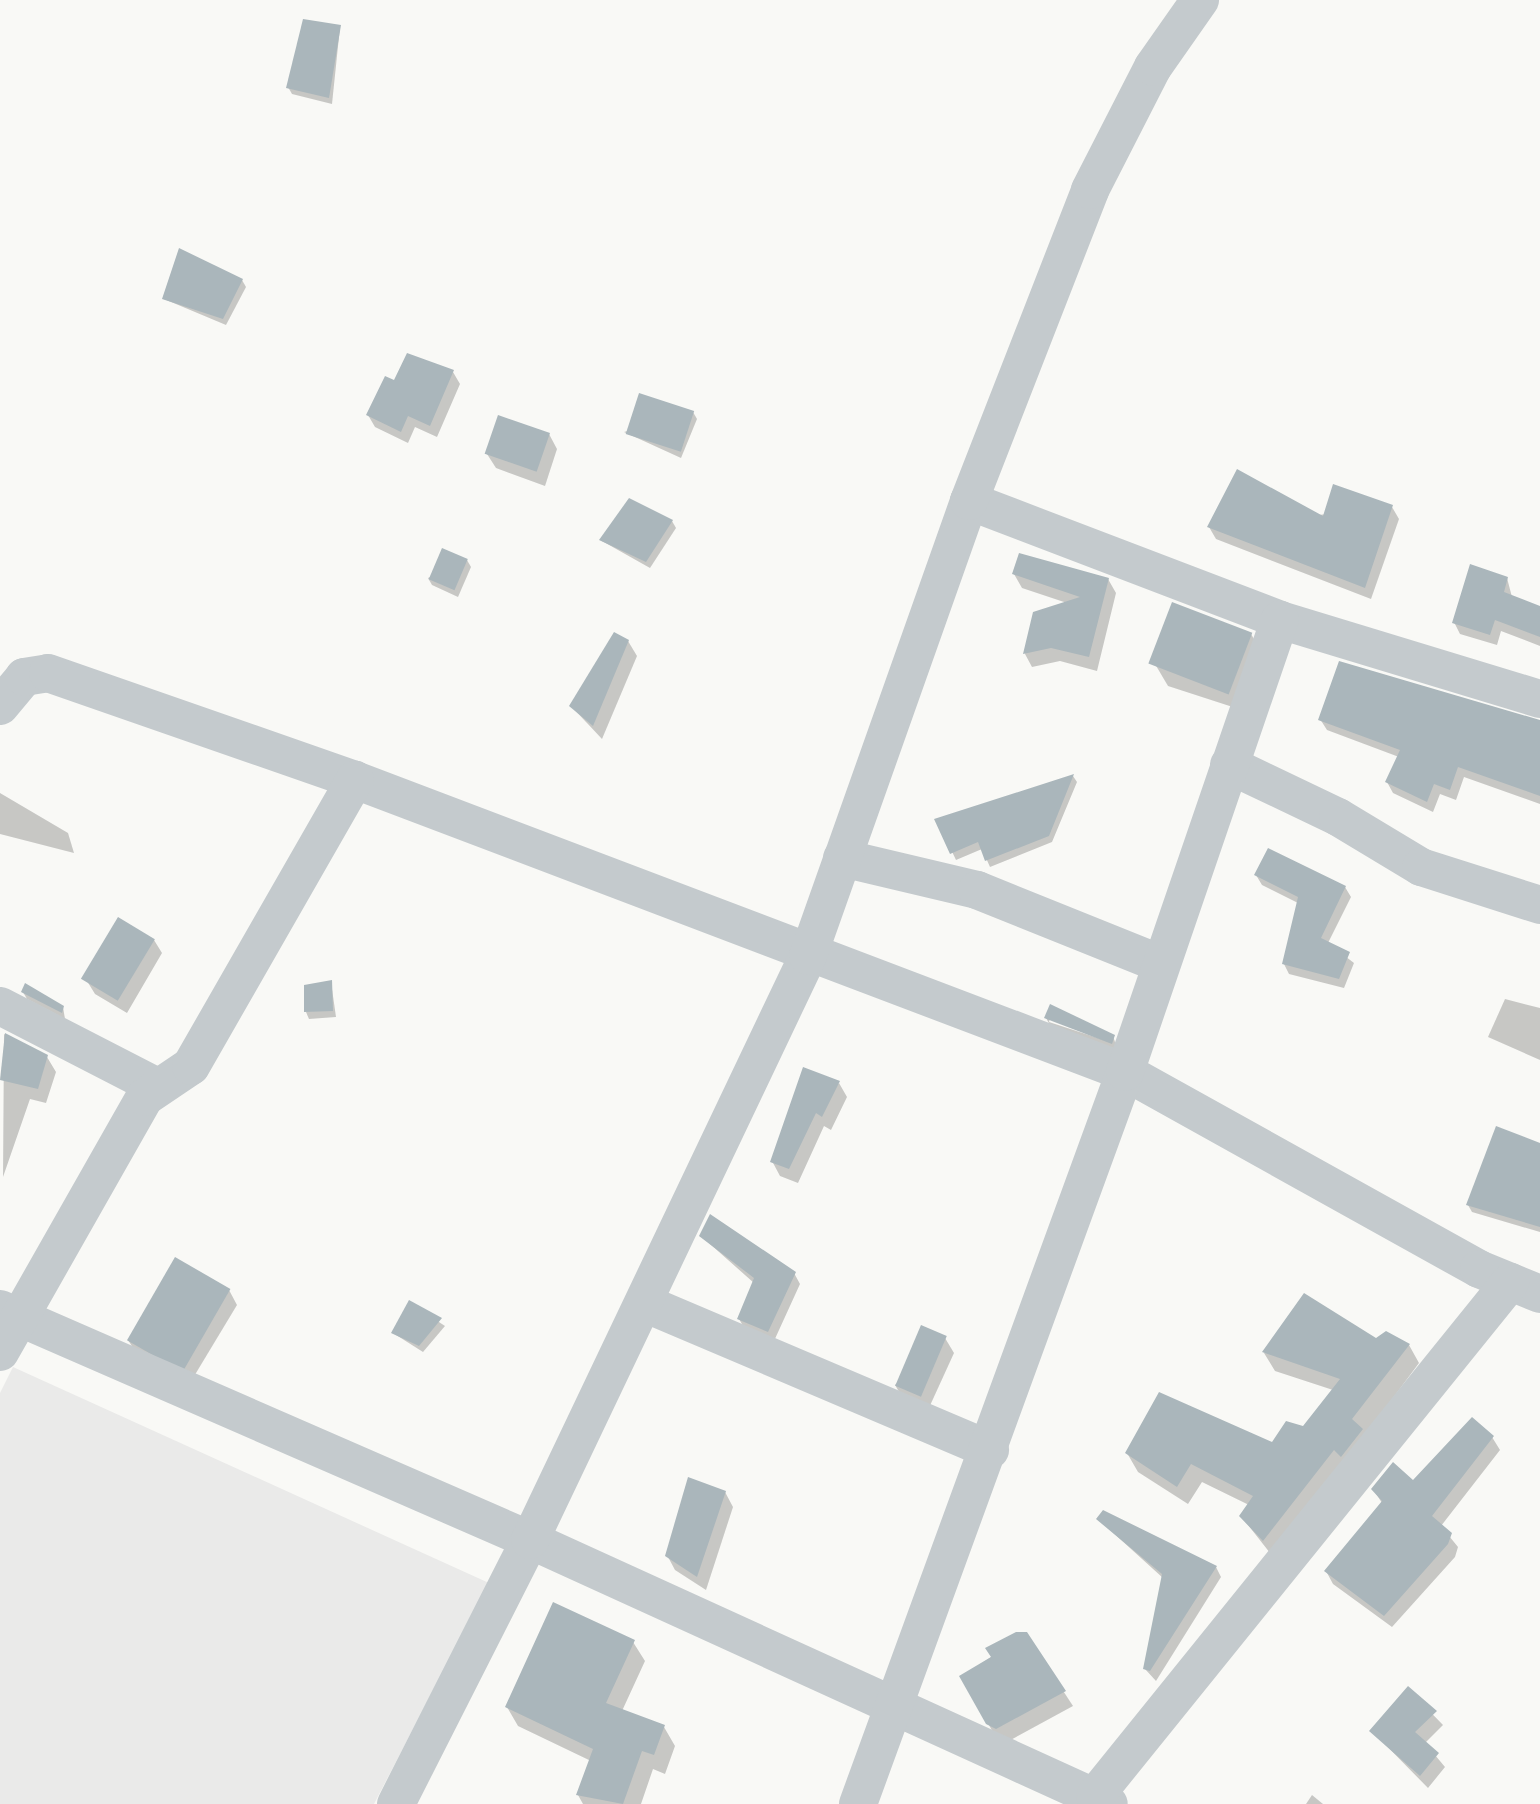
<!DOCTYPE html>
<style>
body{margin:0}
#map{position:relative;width:1540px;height:1804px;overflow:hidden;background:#f9f9f6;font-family:Inter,sans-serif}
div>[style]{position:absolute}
.built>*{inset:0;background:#eaeae9}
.shadow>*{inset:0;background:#0003}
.building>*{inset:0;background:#aab6bb;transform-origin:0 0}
.minor>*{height:38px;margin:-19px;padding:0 19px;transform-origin:19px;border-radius:19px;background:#c4cacd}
span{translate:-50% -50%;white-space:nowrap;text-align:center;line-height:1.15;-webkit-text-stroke:7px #fff;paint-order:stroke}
</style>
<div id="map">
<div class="built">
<div style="clip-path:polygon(13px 1367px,489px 1583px,374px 1804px,0 1804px,0 1393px)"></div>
</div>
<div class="shadow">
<div style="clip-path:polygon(340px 27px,332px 104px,292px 94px,288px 87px)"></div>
<div style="clip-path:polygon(242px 280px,246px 287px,226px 325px,164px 299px)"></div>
<div style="clip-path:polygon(453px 372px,460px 384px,437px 437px,415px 427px,408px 443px,375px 427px,368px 415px,395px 383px)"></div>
<div style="clip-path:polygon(693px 412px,697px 419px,681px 458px,624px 432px)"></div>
<div style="clip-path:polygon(549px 434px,557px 449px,545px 486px,496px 468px,487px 454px)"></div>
<div style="clip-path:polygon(1392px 507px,1399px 519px,1371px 599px,1216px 539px,1209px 527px)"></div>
<div style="clip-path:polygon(672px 521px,676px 528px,650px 568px,602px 541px)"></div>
<div style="clip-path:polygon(467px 560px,471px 567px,458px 597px,432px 585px,428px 578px)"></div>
<div style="clip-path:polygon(1014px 574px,1108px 579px,1116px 593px,1097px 671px,1060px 661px,1032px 667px,1025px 654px,1035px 613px,1067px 603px,1022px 588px)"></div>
<div style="clip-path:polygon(1507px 578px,1512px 597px,1540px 608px,1540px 646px,1501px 631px,1497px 645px,1460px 634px,1454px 622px)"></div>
<div style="clip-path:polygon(1251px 634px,1264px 656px,1245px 711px,1168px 686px,1155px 664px)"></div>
<div style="clip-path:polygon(628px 641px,637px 656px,602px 739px,571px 706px)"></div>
<div style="clip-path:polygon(1320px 719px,1540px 721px,1540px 804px,1464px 777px,1456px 800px,1440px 794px,1433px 812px,1393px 793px,1387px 782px,1399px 757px,1327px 730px)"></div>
<div style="clip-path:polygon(1073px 776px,1077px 782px,1052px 842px,990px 867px,982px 849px,956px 860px,937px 820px)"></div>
<div style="clip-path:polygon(0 793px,68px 833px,74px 853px,0 834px)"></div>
<div style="clip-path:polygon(1256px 875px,1345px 887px,1351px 897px,1328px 943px,1354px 963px,1344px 988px,1289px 974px,1284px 964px,1298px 903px,1262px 885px)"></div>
<div style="clip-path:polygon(154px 940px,162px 953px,127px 1013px,95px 994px,87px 981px,99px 954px,117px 961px)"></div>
<div style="clip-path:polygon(331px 982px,336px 1017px,309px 1019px,306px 1012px)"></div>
<div style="clip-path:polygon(23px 992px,63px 1007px,65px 1019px,27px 999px)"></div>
<div style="clip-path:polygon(1505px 999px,1540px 1008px,1540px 1060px,1488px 1037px)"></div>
<div style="clip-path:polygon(evenodd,1051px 1007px,1113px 1036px,1120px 1057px,1054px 1032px,1046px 1018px,1051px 1007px,1050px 1018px,1100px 1037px,1107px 1041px,1049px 1022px,1050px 1018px)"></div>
<div style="clip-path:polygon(4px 1034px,47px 1057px,56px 1072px,46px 1103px,30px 1099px,3px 1177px)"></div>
<div style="clip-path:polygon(839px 1083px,847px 1097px,831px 1130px,824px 1126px,798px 1183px,780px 1176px,772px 1161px)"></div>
<div style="clip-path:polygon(1540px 1144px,1540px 1232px,1472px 1212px,1468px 1205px)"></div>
<div style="clip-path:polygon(701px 1236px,794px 1273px,800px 1284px,774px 1341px,745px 1329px,739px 1319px,754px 1283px)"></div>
<div style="clip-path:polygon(229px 1290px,237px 1305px,193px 1378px,137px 1354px,128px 1340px)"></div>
<div style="clip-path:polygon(410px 1303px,445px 1326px,423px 1352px,393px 1333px)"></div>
<div style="clip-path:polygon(945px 1338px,954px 1353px,928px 1410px,904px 1400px,895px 1385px)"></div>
<div style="clip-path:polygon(1409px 1345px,1419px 1363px,1274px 1558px,1241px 1516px,1249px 1505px,1202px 1482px,1188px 1504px,1138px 1472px,1127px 1453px,1273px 1444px,1304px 1428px,1333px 1390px,1275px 1371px,1264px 1353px)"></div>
<div style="clip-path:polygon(1492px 1437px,1500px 1450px,1441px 1526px,1458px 1547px,1455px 1557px,1392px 1627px,1333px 1584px,1326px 1571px,1382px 1503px,1373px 1489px,1413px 1482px)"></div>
<div style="clip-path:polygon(725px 1492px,733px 1507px,706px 1590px,675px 1570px,667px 1555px)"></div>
<div style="clip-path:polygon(1098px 1519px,1216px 1567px,1221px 1577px,1156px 1681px,1145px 1669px,1163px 1578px)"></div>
<div style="clip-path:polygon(1026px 1634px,1073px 1706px,1005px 1743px,997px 1739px,961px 1677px)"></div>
<div style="clip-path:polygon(633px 1642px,645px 1661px,622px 1711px,664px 1727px,675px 1746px,665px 1774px,653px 1769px,641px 1804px,583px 1804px,578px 1795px,591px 1761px,518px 1726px,507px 1707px)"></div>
<div style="clip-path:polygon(1408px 1689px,1443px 1725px,1425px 1743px,1445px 1767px,1428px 1788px,1372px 1731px)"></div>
<div style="clip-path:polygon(1312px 1795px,1323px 1804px,1306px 1804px)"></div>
</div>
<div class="building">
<div style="clip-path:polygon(303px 19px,341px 25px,329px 98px,286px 88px)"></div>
<div style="clip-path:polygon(179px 248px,243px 279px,223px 319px,162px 299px)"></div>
<div style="clip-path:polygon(407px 353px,454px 370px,430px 426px,408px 416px,401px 432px,366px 415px,385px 376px,394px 380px)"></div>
<div style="left:639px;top:393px;width:58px;height:43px;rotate:18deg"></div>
<div style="left:498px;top:415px;width:55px;height:41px;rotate:19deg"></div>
<div style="clip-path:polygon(1237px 469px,1323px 516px,1333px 484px,1393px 505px,1365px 588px,1207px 527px)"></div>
<div style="clip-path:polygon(629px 498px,673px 520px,646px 562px,599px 540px)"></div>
<div style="left:442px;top:548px;width:28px;height:34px;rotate:23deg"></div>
<div style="clip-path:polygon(1019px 553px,1109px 578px,1089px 657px,1051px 648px,1023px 654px,1033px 612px,1080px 597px,1012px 574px)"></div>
<div style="clip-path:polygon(1470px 564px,1508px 577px,1504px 592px,1540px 606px,1540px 637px,1495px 620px,1490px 635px,1452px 623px)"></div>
<div style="left:1172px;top:602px;width:86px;height:66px;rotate:21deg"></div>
<div style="clip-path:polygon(614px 632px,629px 640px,593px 726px,569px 706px)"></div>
<div style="clip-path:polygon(1339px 661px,1540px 720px,1540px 796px,1458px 767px,1450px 790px,1434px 784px,1427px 802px,1385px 782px,1400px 750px,1318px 720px)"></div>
<div style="clip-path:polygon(1074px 774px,1049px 836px,985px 861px,978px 842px,950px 854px,934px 819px)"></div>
<div style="clip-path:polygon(1268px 848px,1346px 886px,1321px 938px,1350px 952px,1339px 979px,1282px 964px,1298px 897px,1254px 875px)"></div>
<div style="left:118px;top:917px;width:43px;height:72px;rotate:31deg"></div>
<div style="clip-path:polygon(332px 980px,333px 1011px,304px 1012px,304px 985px)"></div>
<div style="clip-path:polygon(25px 983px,64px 1006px,62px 1013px,21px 992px)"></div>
<div style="clip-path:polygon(1050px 1004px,1115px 1035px,1112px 1044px,1044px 1018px)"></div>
<div style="clip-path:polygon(5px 1033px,48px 1055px,38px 1089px,0 1080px)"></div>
<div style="clip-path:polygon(803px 1067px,840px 1081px,822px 1117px,816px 1113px,789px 1169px,770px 1162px)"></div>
<div style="clip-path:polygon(1496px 1126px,1540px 1143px,1540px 1227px,1466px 1205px)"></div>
<div style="clip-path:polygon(710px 1214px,796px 1272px,768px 1332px,737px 1319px,754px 1278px,699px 1236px)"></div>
<div style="left:175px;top:1257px;width:64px;height:96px;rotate:30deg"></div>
<div style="clip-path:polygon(1304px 1293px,1376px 1338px,1386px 1331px,1410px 1344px,1352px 1419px,1363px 1429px,1341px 1457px,1334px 1450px,1263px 1541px,1239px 1516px,1253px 1496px,1191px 1464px,1177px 1487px,1125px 1453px,1159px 1392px,1272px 1442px,1286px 1421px,1303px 1426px,1340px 1379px,1262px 1352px)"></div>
<div style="clip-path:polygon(409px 1300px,442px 1318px,419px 1346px,391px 1333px)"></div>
<div style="left:921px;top:1325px;width:28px;height:66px;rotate:23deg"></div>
<div style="clip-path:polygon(1472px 1417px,1494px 1436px,1432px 1516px,1452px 1533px,1448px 1544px,1384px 1616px,1324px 1571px,1382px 1501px,1371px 1489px,1393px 1462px,1413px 1480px)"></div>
<div style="clip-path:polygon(688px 1477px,726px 1491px,697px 1577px,665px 1556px)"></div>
<div style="clip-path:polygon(1103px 1510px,1217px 1566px,1150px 1671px,1143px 1669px,1162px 1574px,1096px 1519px)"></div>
<div style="clip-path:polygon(553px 1602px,635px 1640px,606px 1703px,665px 1725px,654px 1755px,642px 1751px,623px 1804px,576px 1795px,593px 1749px,505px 1707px)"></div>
<div style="clip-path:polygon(1016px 1632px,1027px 1632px,1066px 1691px,996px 1729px,986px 1724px,959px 1676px,991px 1657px,985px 1648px)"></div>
<div style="clip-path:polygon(1408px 1686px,1437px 1711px,1415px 1732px,1439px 1753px,1420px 1776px,1369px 1731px)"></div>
</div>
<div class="minor">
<div style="left:969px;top:501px;width:333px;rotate:20.9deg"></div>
<div style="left:1280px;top:620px;width:272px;rotate:16.9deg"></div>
<div style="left:0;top:706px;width:38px;rotate:-50deg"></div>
<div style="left:24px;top:677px;width:24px;rotate:-9deg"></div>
<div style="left:48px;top:673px;width:325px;rotate:19.2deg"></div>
<div style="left:355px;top:780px;width:824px;rotate:20.77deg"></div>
<div style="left:1125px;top:1072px;width:405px;rotate:29.1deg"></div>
<div style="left:1479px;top:1269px;width:66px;rotate:22.3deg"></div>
<div style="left:1229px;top:765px;width:121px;rotate:25.5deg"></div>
<div style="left:1338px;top:817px;width:97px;rotate:31.1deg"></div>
<div style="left:1421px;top:867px;width:125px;rotate:17.7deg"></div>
<div style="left:842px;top:858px;width:139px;rotate:13.3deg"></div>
<div style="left:977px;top:890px;width:198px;rotate:21.9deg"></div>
<div style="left:0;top:1006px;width:173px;rotate:27.2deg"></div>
<div style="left:644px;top:1303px;width:376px;rotate:23deg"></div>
<div style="left:0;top:1309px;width:578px;rotate:23.55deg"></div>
<div style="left:530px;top:1540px;width:636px;rotate:24.51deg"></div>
<div style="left:0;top:1352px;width:293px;rotate:-60.4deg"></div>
<div style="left:145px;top:1097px;width:55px;rotate:-34deg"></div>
<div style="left:191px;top:1066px;width:330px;rotate:-60.2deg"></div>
<div style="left:1095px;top:1796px;width:661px;rotate:-51.08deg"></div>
<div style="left:396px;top:1804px;width:296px;rotate:-63.1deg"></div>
<div style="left:530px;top:1540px;width:647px;rotate:-64.54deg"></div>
<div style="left:808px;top:956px;width:483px;rotate:-70.5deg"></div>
<div style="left:969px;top:501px;width:334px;rotate:-68.7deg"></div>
<div style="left:1090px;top:190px;width:138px;rotate:-62.9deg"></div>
<div style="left:1153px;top:67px;width:82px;rotate:-55deg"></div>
<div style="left:858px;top:1804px;width:779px;rotate:-69.96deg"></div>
<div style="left:1125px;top:1072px;width:478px;rotate:-71.1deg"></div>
</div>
</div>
